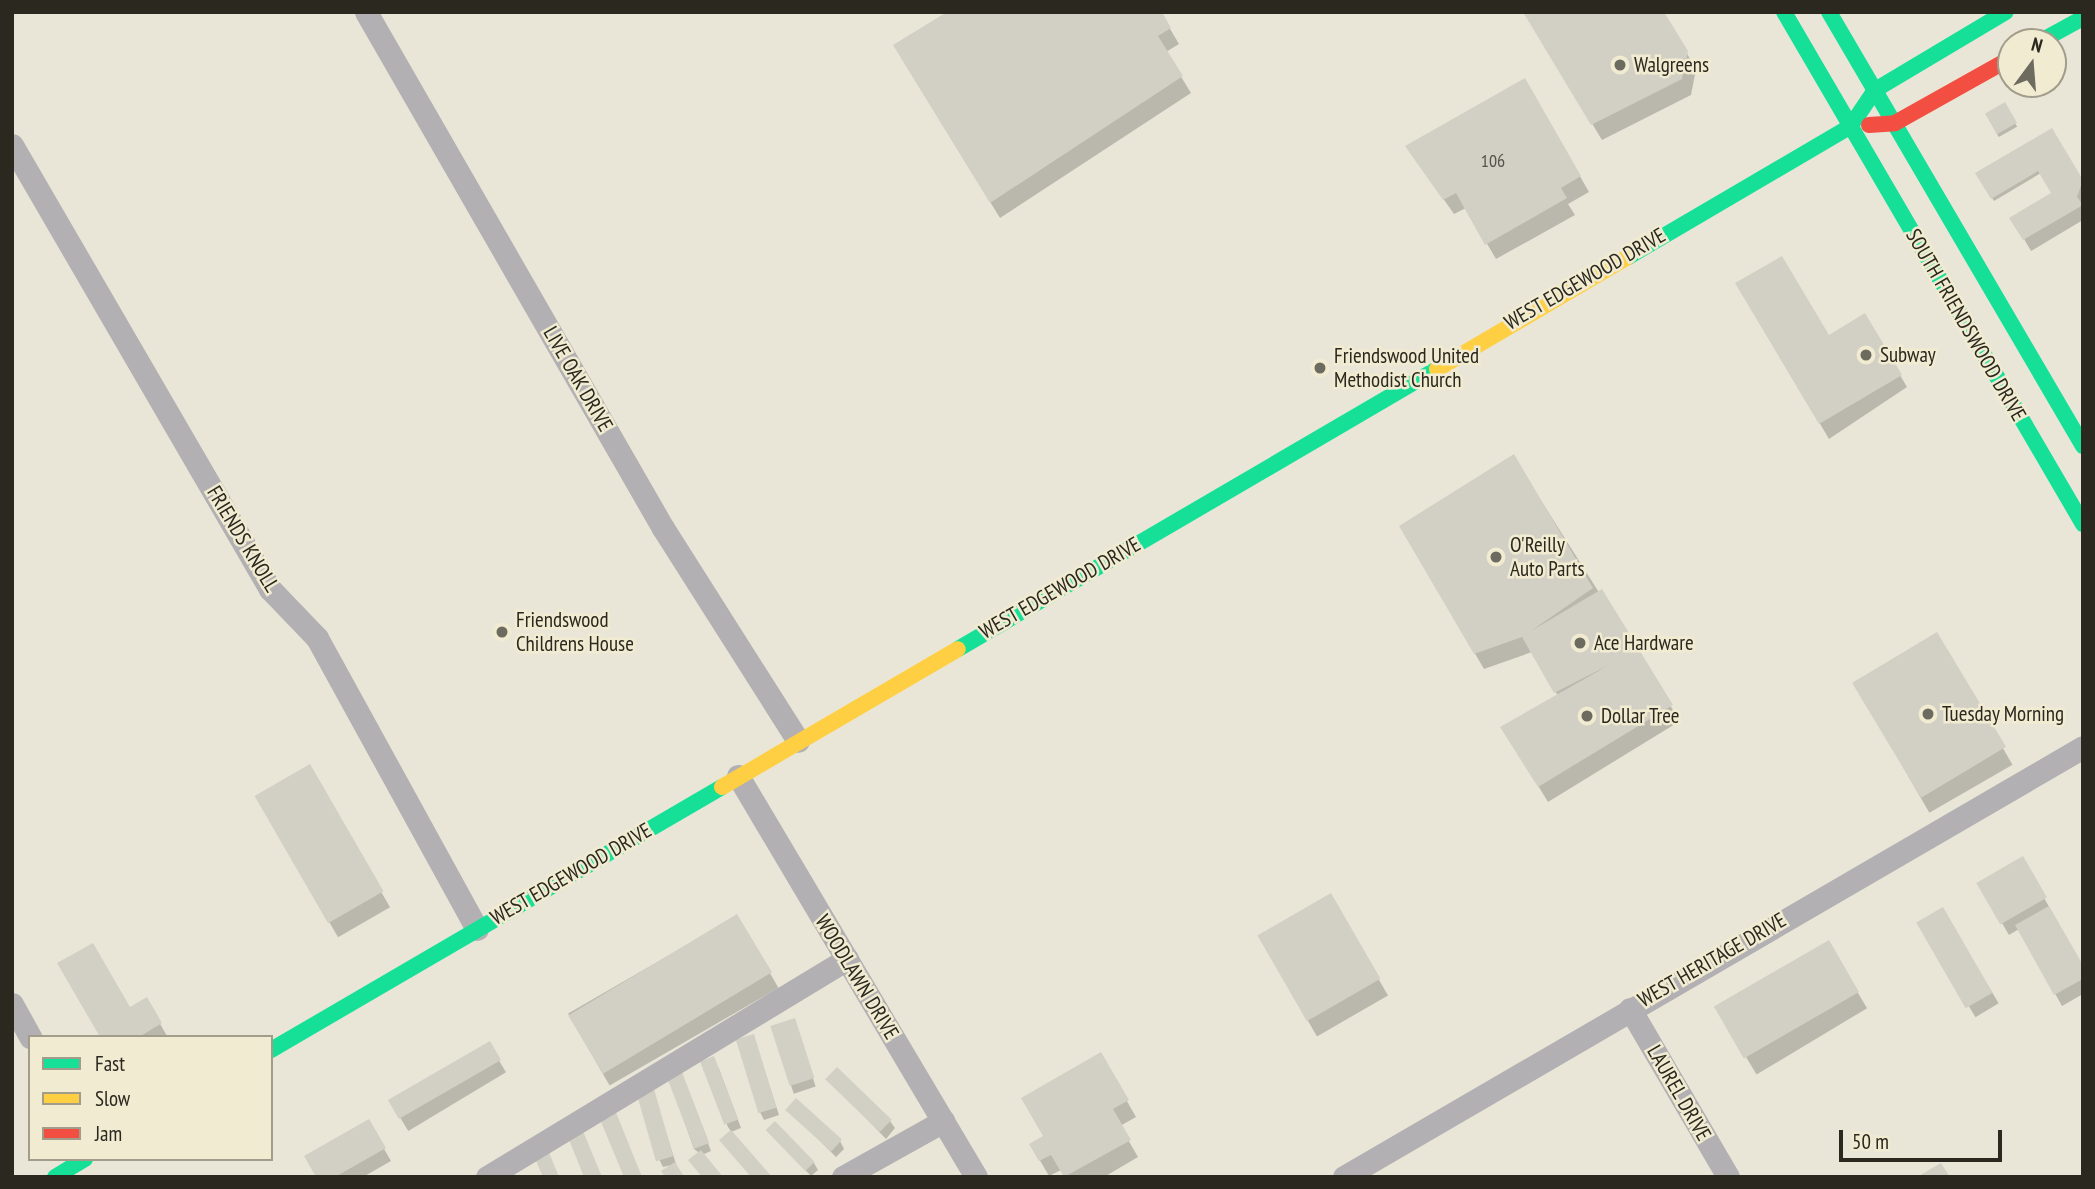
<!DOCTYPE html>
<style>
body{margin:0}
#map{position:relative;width:2095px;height:1189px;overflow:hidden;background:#e9e6d8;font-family:"PT Sans Narrow",sans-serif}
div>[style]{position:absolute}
.shadow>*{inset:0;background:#0003;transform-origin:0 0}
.building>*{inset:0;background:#d2cfc4;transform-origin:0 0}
.street>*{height:23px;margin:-11.5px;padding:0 11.5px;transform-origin:11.5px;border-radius:11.5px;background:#b2b0b2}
.fast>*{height:16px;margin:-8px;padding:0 8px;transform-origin:8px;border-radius:8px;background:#16e098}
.slow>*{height:16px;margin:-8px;padding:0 8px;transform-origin:8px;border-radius:8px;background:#ffcf43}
.jam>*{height:16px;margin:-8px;padding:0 8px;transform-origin:8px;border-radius:8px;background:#f24e42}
.dots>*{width:19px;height:19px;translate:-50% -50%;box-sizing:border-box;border:4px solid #f0ebd1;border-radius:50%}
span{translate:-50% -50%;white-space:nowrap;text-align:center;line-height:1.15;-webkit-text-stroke:5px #f0ebd1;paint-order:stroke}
.number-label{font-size:18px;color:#555249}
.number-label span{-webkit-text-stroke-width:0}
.poi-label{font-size:21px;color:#2a281f}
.left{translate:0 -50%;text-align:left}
.street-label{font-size:21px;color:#2a281f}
.frame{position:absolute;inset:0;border:14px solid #2a281f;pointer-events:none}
.legend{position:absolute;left:28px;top:1035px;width:245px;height:126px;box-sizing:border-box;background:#f0ebd1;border:2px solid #a19d8a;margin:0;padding:9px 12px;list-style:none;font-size:21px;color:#2a281f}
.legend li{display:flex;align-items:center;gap:14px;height:35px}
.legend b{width:35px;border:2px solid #a19d8a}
.north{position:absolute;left:1997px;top:28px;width:70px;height:70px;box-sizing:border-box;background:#f0ebd1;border:2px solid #a19d8a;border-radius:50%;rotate:16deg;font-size:19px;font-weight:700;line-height:28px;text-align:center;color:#2a281f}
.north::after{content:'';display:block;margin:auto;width:24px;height:32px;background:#6d6a60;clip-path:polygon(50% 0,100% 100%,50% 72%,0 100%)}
.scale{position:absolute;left:1839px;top:1130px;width:163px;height:32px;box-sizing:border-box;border:4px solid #2a281f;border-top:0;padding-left:9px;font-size:21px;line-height:24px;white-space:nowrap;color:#2a281f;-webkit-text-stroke:5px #f0ebd1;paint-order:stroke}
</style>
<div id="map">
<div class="shadow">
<div style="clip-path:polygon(1160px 12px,1179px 44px,1166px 52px,1191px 93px,1000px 218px,904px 62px)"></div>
<div style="clip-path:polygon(1535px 29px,1686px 52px,1696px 69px,1691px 95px,1602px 140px)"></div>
<div style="clip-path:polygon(1525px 80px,1589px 192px,1568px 204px,1575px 215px,1496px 259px,1466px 208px,1454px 214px,1407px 147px)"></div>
<div style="left:2005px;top:105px;width:25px;height:21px;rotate:61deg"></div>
<div style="clip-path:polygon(2051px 130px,2083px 183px,2083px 220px,2031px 251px,2012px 218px,2053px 194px,2041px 173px,1994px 201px,1977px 174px)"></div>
<div style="clip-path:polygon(1738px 284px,1836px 350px,1865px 316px,1907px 387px,1829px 439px)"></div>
<div style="clip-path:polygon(1513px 456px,1680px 721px,1548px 802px,1512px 743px,1558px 696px,1532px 652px,1484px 669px,1401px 527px)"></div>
<div style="left:1937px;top:634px;width:151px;height:96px;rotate:60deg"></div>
<div style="left:309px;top:767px;width:162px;height:60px;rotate:60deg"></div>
<div style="clip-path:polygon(2022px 858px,2083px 968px,2083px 994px,2062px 1006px,2019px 929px,2009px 935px,1979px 884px)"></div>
<div style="left:1330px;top:895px;width:116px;height:82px;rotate:60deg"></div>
<div style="left:1942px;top:909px;width:110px;height:27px;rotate:59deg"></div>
<div style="left:737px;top:916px;width:83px;height:195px;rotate:60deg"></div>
<div style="left:1828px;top:943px;width:76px;height:129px;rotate:59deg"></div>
<div style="clip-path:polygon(146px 999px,167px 1036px,102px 1037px,129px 1009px)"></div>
<div style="left:794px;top:1020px;width:70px;height:23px;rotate:72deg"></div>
<div style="clip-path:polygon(753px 1036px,779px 1115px,764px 1120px,760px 1112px)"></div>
<div style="left:489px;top:1044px;width:33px;height:114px;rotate:59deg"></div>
<div style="clip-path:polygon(1100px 1054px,1136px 1117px,1120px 1126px,1138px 1157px,1104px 1177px,1065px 1177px,1061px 1170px,1049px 1176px,1031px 1145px,1045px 1137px)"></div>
<div style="clip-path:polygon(718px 1066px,741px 1128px,731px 1132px,727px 1125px)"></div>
<div style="clip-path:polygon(682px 1074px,711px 1151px,702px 1155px,694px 1149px,669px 1078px)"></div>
<div style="clip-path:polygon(829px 1080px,890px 1121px,895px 1128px,886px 1139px)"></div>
<div style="clip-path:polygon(653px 1091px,676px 1164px,663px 1167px,659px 1159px)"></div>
<div style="clip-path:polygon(789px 1110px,840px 1141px,844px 1149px,836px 1157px)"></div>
<div style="clip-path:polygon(368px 1121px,391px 1161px,363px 1177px,318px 1177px)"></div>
<div style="clip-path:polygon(767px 1129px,814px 1163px,818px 1170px,811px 1176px)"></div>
</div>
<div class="building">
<div style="clip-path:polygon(947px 12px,1162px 12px,1171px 28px,1158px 36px,1183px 76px,990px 203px,893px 45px)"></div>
<div style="clip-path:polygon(1523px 12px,1664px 12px,1688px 51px,1682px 79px,1591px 125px)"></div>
<div style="clip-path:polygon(1525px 78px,1581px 176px,1561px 188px,1567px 198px,1485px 245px,1456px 193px,1443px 200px,1405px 146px)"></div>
<div style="left:2005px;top:102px;width:24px;height:23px;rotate:60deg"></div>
<div style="clip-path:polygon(2052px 128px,2083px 180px,2077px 197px,2083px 205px,2023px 240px,2009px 218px,2051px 193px,2038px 171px,1991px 199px,1975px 173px)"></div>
<div style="clip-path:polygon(1782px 256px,1829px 335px,1865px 313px,1902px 375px,1819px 424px,1735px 283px)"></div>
<div style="clip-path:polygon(1514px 454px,1593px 588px,1531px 631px,1602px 589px,1673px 705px,1538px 787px,1500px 727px,1609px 665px,1554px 693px,1522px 637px,1474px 654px,1399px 526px)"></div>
<div style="left:1937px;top:632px;width:134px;height:99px;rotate:59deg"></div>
<div style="left:310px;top:764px;width:147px;height:64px;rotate:60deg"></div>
<div style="left:2023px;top:856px;width:48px;height:54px;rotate:60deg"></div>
<div style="left:1331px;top:893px;width:99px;height:85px;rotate:60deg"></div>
<div style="clip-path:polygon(2049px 906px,2083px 965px,2083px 979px,2054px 995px,2015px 925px)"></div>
<div style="left:1943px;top:907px;width:99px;height:31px;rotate:60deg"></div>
<div style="left:737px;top:914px;width:68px;height:197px;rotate:59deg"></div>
<div style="left:1829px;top:940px;width:60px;height:133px;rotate:60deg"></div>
<div style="clip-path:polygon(93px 943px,130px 1007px,147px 997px,162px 1023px,139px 1037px,100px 1037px,57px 963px)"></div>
<div style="left:795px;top:1018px;width:63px;height:26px;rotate:72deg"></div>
<div style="left:754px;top:1034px;width:77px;height:19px;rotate:73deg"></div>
<div style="left:490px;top:1041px;width:22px;height:118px;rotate:60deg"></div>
<div style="clip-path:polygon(1101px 1052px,1129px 1100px,1113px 1109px,1131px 1140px,1064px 1177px,1051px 1155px,1039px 1161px,1029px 1144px,1043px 1136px,1021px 1098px)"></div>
<div style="left:714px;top:1056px;width:68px;height:15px;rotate:69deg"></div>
<div style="left:837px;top:1067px;width:76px;height:17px;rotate:44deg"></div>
<div style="left:682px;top:1072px;width:76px;height:16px;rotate:69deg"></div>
<div style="left:654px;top:1089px;width:70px;height:18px;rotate:74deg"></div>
<div style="left:796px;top:1098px;width:62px;height:16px;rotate:42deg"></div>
<div style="clip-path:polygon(615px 1110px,642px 1177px,624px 1177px,599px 1117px)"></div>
<div style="clip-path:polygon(369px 1119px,386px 1148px,335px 1177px,316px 1177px,304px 1156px)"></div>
<div style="left:775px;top:1121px;width:57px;height:13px;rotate:46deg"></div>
<div style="clip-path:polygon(731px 1130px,772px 1177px,751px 1177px,719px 1140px)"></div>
<div style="clip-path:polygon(583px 1131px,602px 1177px,584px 1177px,568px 1137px)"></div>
<div style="clip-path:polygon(548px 1150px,559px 1177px,543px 1177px,534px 1156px)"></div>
<div style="clip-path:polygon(701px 1150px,723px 1177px,702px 1177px,688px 1160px)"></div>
<div style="clip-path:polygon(675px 1162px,684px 1177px,665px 1177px,661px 1171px)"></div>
<div style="clip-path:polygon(1941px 1163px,1950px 1177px,1917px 1177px)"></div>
</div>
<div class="street">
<div style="left:366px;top:12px;width:595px;rotate:60.08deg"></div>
<div style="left:663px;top:528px;width:252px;rotate:57.6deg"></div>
<div style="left:12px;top:145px;width:514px;rotate:59.84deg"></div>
<div style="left:270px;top:589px;width:68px;rotate:46.2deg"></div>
<div style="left:317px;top:638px;width:332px;rotate:61.2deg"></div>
<div style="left:738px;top:776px;width:466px;rotate:59.3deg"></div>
<div style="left:12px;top:1004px;width:38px;rotate:61deg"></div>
<div style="left:1630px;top:1009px;width:194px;rotate:59.7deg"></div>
<div style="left:487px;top:1177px;width:421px;rotate:-31.2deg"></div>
<div style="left:843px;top:1177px;width:115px;rotate:-29.2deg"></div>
<div style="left:1344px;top:1177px;width:855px;rotate:-30.19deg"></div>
</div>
<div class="fast">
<div style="left:1784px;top:12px;width:593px;rotate:59.72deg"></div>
<div style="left:1829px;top:12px;width:503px;rotate:59.66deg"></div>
<div style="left:2039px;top:42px;width:50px;rotate:-28.6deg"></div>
<div style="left:1628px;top:257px;width:257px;rotate:-30.4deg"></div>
<div style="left:1850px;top:127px;width:45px;rotate:-56deg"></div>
<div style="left:1875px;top:90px;width:152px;rotate:-30.8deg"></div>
<div style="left:958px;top:649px;width:555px;rotate:-30.31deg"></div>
<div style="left:271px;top:1050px;width:522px;rotate:-30.25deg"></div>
<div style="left:55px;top:1177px;width:35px;rotate:-31deg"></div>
</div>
<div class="slow">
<div style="left:1437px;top:369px;width:221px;rotate:-30.4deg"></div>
<div style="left:722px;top:787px;width:273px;rotate:-30.3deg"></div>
</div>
<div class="jam">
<div style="left:1869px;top:125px;width:26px;rotate:-4deg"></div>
<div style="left:1895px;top:123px;width:133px;rotate:-29.3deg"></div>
</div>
<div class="dots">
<div style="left:1620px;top:65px;background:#6d6a60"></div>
<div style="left:1866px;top:355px;background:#6d6a60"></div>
<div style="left:1320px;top:368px;background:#6d6a60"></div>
<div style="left:1496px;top:557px;background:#6d6a60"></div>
<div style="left:502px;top:632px;background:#6d6a60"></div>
<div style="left:1580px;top:643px;background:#6d6a60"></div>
<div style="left:1928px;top:714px;background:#6d6a60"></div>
<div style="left:1587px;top:716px;background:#6d6a60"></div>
</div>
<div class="number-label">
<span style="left:1493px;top:161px">106</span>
</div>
<div class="poi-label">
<span class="left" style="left:1634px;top:65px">Walgreens</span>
<span class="left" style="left:1880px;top:355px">Subway</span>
<span class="left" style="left:1334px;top:368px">Friendswood United<br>Methodist Church</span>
<span class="left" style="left:1510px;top:557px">O'Reilly<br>Auto Parts</span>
<span class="left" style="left:516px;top:632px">Friendswood<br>Childrens House</span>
<span class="left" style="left:1594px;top:643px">Ace Hardware</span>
<span class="left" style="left:1942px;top:714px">Tuesday Morning</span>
<span class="left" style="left:1601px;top:716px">Dollar Tree</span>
</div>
<div class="street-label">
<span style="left:1585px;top:279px;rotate:-30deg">WEST EDGEWOOD DRIVE</span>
<span style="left:1966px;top:325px;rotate:60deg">SOUTH FRIENDSWOOD DRIVE</span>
<span style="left:578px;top:379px;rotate:60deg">LIVE OAK DRIVE</span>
<span style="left:243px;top:539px;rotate:59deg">FRIENDS KNOLL</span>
<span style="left:1060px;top:588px;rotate:-30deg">WEST EDGEWOOD DRIVE</span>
<span style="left:571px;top:874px;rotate:-30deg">WEST EDGEWOOD DRIVE</span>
<span style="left:1712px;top:960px;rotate:-30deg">WEST HERITAGE DRIVE</span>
<span style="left:857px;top:977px;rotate:59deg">WOODLAWN DRIVE</span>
<span style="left:1679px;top:1093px;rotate:60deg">LAUREL DRIVE</span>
</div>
<div class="frame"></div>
<ul class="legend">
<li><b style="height:9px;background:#16e098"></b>Fast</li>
<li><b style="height:9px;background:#ffcf43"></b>Slow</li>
<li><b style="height:9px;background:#f24e42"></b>Jam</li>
</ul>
<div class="north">N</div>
<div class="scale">50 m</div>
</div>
